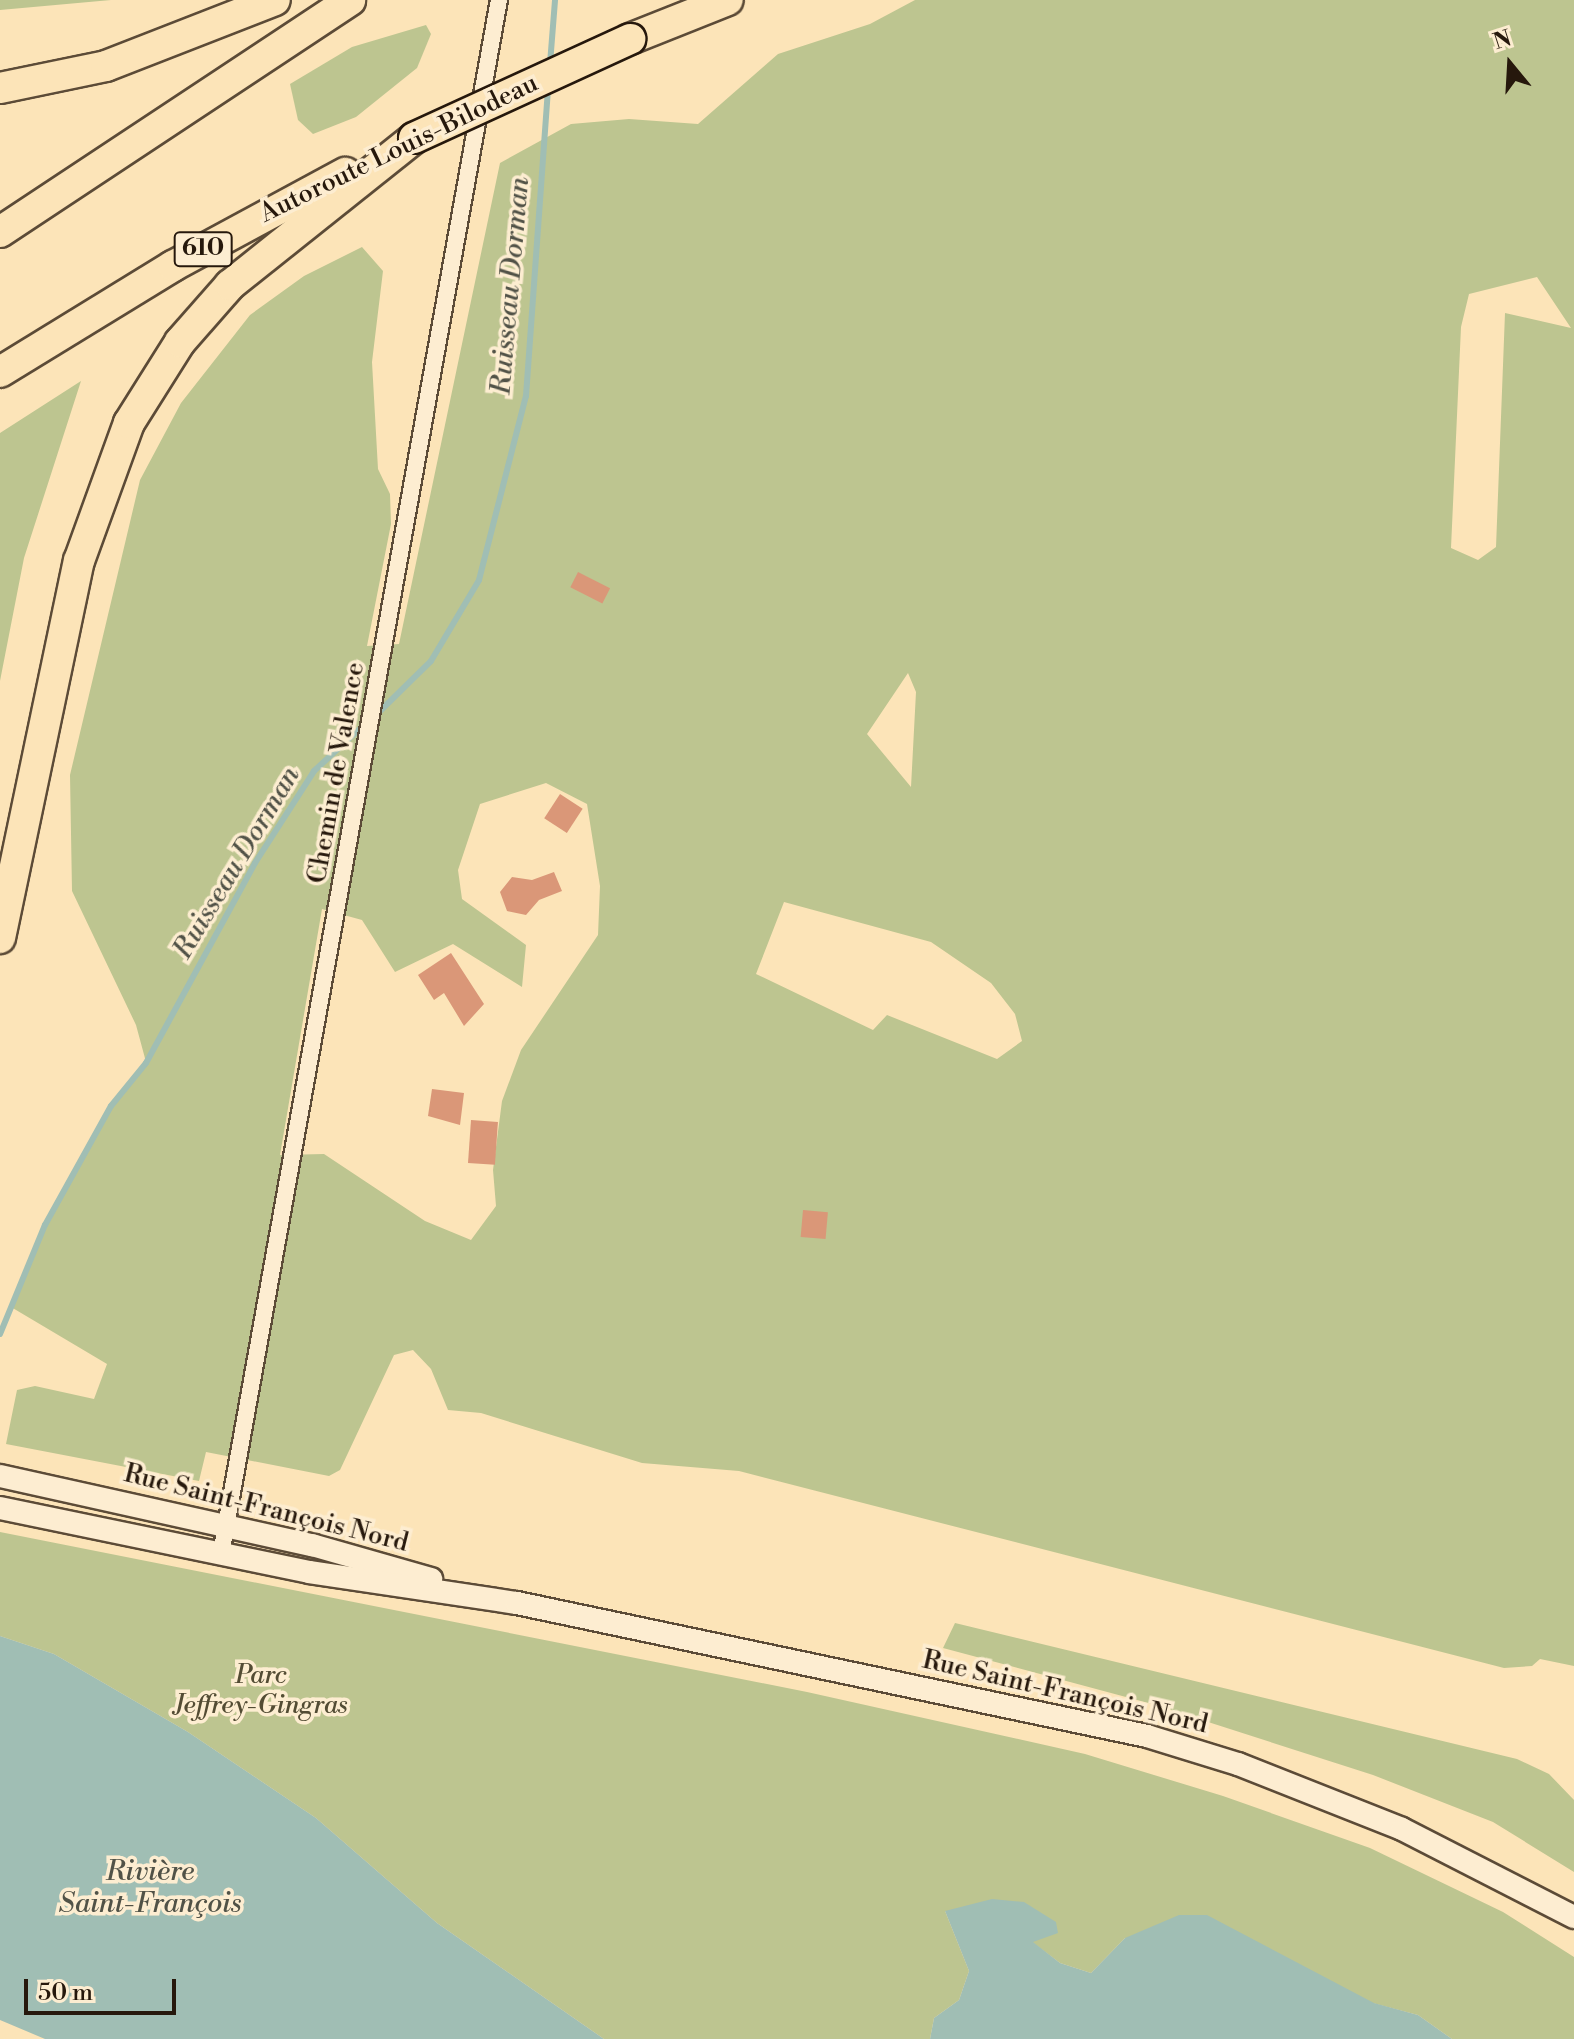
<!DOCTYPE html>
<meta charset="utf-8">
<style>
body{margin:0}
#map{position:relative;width:1574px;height:2039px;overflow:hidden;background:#fce4b8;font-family:"Libre Bodoni",serif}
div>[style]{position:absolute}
.green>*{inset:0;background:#bdc590}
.water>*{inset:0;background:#a0beb4}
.stream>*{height:6px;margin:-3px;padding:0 3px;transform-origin:3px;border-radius:3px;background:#a0beb4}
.building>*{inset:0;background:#da9778;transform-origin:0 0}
.roads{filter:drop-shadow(2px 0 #5c4b37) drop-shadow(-2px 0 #5c4b37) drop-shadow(0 2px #5c4b37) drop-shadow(0 -2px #5c4b37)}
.minor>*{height:16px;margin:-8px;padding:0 8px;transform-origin:8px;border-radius:8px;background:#fdedd1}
.tertiary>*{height:22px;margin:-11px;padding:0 11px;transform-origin:11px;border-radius:11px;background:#fdedd1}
.motorway>*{height:30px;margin:-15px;padding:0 15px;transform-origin:15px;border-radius:15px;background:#fce4b8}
.bridges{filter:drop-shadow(2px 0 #26180c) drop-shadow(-2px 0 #26180c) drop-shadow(0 2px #26180c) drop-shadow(0 -2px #26180c)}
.motorway-bridge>*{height:30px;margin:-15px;padding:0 15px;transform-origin:15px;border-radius:15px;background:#fce4b8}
span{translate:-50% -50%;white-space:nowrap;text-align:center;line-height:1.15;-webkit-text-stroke:7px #fdedd1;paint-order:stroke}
.shield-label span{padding:2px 6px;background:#fdedd1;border:2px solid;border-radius:6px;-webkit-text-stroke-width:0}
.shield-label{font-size:24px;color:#26180c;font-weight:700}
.street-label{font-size:26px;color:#26180c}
.park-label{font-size:26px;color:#534c34;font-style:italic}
.water-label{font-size:28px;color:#515247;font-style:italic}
.north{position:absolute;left:1470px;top:24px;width:80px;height:80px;-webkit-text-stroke:6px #fdedd1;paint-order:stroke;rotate:342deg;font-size:22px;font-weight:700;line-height:32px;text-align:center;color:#26180c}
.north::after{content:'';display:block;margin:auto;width:28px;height:36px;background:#26180c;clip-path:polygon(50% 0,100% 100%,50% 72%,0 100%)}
.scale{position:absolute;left:24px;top:1979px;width:152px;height:36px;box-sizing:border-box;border:4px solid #26180c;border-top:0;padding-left:10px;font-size:24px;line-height:28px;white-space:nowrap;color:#26180c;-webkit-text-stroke:6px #fdedd1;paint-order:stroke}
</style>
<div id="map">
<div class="green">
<div style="clip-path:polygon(0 0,111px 0,0 10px)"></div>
<div style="clip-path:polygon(evenodd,915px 0,1574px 0,1574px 1666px,1540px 1659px,1532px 1666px,1504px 1668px,739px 1471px,642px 1463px,481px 1413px,448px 1410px,431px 1369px,413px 1350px,394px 1355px,340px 1470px,329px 1476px,206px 1452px,199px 1481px,6px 1444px,17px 1390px,35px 1386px,94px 1399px,107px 1364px,11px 1307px,45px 1225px,111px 1106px,146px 1062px,136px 1025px,72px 891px,70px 775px,140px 480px,181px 403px,250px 315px,304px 276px,362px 247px,383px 271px,372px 362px,378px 469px,390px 494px,391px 524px,367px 646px,399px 644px,500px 163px,571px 124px,629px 119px,698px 124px,778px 54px,870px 24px,915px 0,1537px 277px,1571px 328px,1505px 313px,1496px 547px,1478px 560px,1451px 548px,1461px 327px,1469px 294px,1537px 277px,915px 0,908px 673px,916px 692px,911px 787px,867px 734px,908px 673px,915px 0,546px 783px,587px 804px,600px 886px,598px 935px,521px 1050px,502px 1101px,493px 1170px,496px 1206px,471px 1240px,425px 1221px,324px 1154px,280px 1155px,322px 909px,362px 920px,395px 972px,453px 944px,522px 987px,526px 945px,462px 899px,458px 870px,480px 804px,546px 783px,915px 0,784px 902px,931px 942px,991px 983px,1015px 1014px,1022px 1041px,997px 1059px,887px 1015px,873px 1030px,756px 974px,784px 902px)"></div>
<div style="clip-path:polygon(426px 25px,431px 34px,417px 68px,356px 117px,313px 134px,298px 120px,290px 84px,352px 47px)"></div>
<div style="clip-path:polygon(81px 381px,24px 558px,0 681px,0 433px)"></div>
<div style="clip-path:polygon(0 1532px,807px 1692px,1085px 1754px,1223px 1796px,1370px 1848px,1503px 1912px,1574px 1957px,1574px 2039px,1452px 2039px,1418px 2015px,1125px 1938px,1091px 1973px,1060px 1963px,1032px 1942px,945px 1911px,969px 1971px,959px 2000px,934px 2018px,930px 2039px,604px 2039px,437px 1923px,316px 1818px,188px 1732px,54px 1654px,0 1636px)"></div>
<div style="clip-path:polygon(955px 1623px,1517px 1759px,1549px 1774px,1574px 1800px,1574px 1872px,1493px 1822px,1373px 1775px,1152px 1704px,943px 1648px)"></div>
</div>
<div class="water">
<div style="clip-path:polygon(0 1636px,54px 1654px,188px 1732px,316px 1818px,437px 1923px,604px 2039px,45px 2039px,0 2020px)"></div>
<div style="clip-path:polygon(992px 1899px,1024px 1902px,1056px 1922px,1058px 1933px,1033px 1942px,1060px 1963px,1091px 1973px,1125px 1938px,1179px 1915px,1207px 1915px,1374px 2003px,1418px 2015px,1452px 2039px,930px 2039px,934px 2018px,959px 2000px,969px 1971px,945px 1911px)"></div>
</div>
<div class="stream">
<div style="left:550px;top:64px;width:64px;rotate:-85.5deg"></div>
<div style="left:375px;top:716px;width:78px;rotate:-44.5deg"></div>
<div style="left:431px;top:661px;width:94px;rotate:-59.3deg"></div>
<div style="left:479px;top:580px;width:190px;rotate:-75.7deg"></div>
<div style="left:526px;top:396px;width:310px;rotate:-85.9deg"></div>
<div style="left:0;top:1334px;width:118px;rotate:-67.6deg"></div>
<div style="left:45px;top:1225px;width:136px;rotate:-61deg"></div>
<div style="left:111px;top:1106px;width:55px;rotate:-50.9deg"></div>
<div style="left:146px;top:1063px;width:228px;rotate:-61.4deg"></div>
<div style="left:255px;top:863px;width:109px;rotate:-57.3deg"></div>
<div style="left:314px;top:771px;width:71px;rotate:-42.7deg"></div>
</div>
<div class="building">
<div style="left:578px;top:572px;width:36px;height:17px;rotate:27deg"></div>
<div style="left:560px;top:794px;width:27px;height:29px;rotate:33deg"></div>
<div style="clip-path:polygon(554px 872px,562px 891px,539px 900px,526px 915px,507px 911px,500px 892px,512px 877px,532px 880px)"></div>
<div style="clip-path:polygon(451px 953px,484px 1004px,464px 1026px,444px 993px,434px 1000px,418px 975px)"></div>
<div style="clip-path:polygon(432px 1089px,464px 1093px,460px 1125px,428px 1116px)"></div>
<div style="left:471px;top:1120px;width:27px;height:43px;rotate:4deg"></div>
<div style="left:803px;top:1210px;width:25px;height:27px;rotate:5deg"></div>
</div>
<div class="roads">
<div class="minor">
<div style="left:221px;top:1554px;width:1579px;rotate:-79.86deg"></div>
</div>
<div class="tertiary">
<div style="left:0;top:1476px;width:320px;rotate:12.5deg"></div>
<div style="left:312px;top:1545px;width:124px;rotate:15.9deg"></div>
<div style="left:0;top:1508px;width:316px;rotate:11.7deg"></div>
<div style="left:309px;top:1572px;width:210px;rotate:8.5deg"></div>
<div style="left:517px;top:1603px;width:644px;rotate:11.92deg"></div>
<div style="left:1147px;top:1736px;width:95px;rotate:17.1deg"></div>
<div style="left:1238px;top:1764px;width:176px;rotate:21.6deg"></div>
<div style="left:1402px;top:1829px;width:193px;rotate:27.1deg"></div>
</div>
<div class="motorway">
<div style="left:630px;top:39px;width:105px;rotate:-21.7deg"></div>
<div style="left:0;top:88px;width:108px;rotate:-11.7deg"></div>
<div style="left:106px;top:66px;width:181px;rotate:-21.3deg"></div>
<div style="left:0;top:232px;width:420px;rotate:-33.5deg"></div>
<div style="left:0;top:372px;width:203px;rotate:-31.5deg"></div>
<div style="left:173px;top:266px;width:196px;rotate:-28.4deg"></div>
<div style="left:0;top:938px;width:385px;rotate:-78.2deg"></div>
<div style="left:79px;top:561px;width:147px;rotate:-70.1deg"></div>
<div style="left:129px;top:423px;width:96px;rotate:-57.8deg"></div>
<div style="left:180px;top:342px;width:76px;rotate:-48.7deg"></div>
<div style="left:230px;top:285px;width:236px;rotate:-38.6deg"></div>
</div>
</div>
<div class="bridges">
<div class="motorway-bridge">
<div style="left:414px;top:138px;width:238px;rotate:-24.6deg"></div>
</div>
</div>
<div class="shield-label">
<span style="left:203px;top:249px">610</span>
</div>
<div class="street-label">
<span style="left:399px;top:149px;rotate:-26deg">Autoroute Louis-Bilodeau</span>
<span style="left:337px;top:773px;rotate:-80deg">Chemin de Valence</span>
<span style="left:266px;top:1509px;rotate:14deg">Rue Saint-François Nord</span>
<span style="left:1065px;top:1693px;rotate:13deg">Rue Saint-François Nord</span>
</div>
<div class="park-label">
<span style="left:261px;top:1691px">Parc<br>Jeffrey-Gingras</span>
</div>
<div class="water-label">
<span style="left:511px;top:286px;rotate:-85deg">Ruisseau Dorman</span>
<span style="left:237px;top:863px;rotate:-59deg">Ruisseau Dorman</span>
<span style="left:150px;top:1888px">Rivière<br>Saint-François</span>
</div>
<div class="north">N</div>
<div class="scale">50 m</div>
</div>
